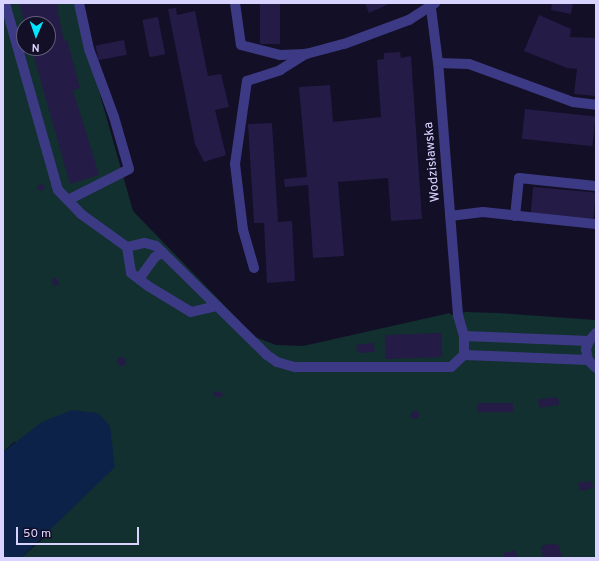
<!DOCTYPE html>
<meta charset="utf-8">
<style>
body{margin:0}
#map{position:relative;width:599px;height:561px;overflow:hidden;background:#130f26;font-family:Overpass,sans-serif}
div>[style]{position:absolute}
.green>*{inset:0;background:#12302f}
.water>*{inset:0;background:#0c2248}
.building>*{inset:0;background:#241b47;transform-origin:0 0}
.round{border-radius:50%}
.minor>*{height:10px;margin:-5px;padding:0 5px;transform-origin:5px;border-radius:5px;background:#3d3a85}
span{translate:-50% -50%;white-space:nowrap;text-align:center;line-height:1.15;-webkit-text-stroke:4px #130f26;paint-order:stroke}
.street-label{font-size:13px;color:#d9d4ff}
.frame{position:absolute;inset:0;border:4px solid #d9d4ff;pointer-events:none}
.north{position:absolute;left:16px;top:16px;width:40px;height:40px;box-sizing:border-box;background:#130f26;border:1px solid #625e7d;border-radius:50%;rotate:182deg;font-size:11px;font-weight:700;line-height:16px;text-align:center;color:#d9d4ff}
.north::after{content:'';display:block;margin:auto;width:14px;height:18px;background:#00e5ff;clip-path:polygon(50% 0,100% 100%,50% 72%,0 100%)}
.scale{position:absolute;left:16px;top:527px;width:123px;height:18px;box-sizing:border-box;border:2px solid #d9d4ff;border-top:0;padding-left:5px;font-size:12px;line-height:14px;white-space:nowrap;color:#d9d4ff;-webkit-text-stroke:3px #130f26;paint-order:stroke}
</style>
<div id="map">
<div class="green">
<div style="clip-path:polygon(evenodd,3px 3px,74px 3px,133px 211px,255px 337px,276px 345px,303px 346px,450px 313px,451px 315px,466px 312px,498px 313px,596px 320px,596px 558px,21px 558px,46px 536px,15px 441px,3px 452px,3px 3px,24px 24px,48px 24px,48px 48px,24px 48px,24px 24px)"></div>
</div>
<div class="water">
<div style="clip-path:polygon(72px 410px,98px 413px,110px 426px,115px 467px,21px 558px,3px 558px,3px 452px,42px 422px)"></div>
</div>
<div class="building">
<div style="clip-path:polygon(19px 3px,56px 3px,64px 41px,67px 40px,80px 88px,73px 90px,99px 175px,70px 184px,32px 50px,48px 48px,48px 24px,25px 24px)"></div>
<div style="left:260px;top:3px;width:20px;height:41px"></div>
<div style="clip-path:polygon(365px 3px,391px 3px,369px 13px)"></div>
<div style="clip-path:polygon(552px 3px,573px 3px,571px 14px,551px 10px)"></div>
<div style="clip-path:polygon(176px 8px,177px 15px,195px 11px,208px 76px,221px 74px,229px 107px,215px 110px,226px 155px,204px 162px,195px 144px,168px 9px)"></div>
<div style="clip-path:polygon(539px 15px,571px 29px,570px 37px,596px 38px,596px 96px,574px 94px,577px 69px,567px 68px,524px 51px)"></div>
<div style="left:158px;top:17px;width:38px;height:16px;rotate:79deg"></div>
<div style="left:124px;top:40px;width:15px;height:29px;rotate:79deg"></div>
<div style="clip-path:polygon(400px 52px,401px 58px,411px 56px,422px 219px,391px 221px,388px 178px,338px 182px,344px 256px,313px 258px,308px 185px,285px 187px,284px 179px,307px 177px,299px 87px,330px 85px,333px 122px,381px 117px,377px 60px,384px 59px,384px 53px)"></div>
<div style="left:525px;top:109px;width:71px;height:30px;rotate:6deg"></div>
<div style="clip-path:polygon(272px 123px,278px 222px,292px 221px,295px 281px,267px 283px,264px 223px,254px 223px,248px 124px)"></div>
<div style="left:41px;top:183px;width:6px;height:6px;rotate:45deg"></div>
<div style="left:533px;top:187px;width:63px;height:27px;rotate:5deg"></div>
<div style="clip-path:polygon(56px 277px,59px 285px,54px 286px,51px 279px)"></div>
<div style="left:441px;top:333px;width:24px;height:56px;rotate:88deg"></div>
<div style="clip-path:polygon(373px 343px,375px 352px,358px 353px,356px 345px)"></div>
<div class="round" style="left:116.5px;top:356.5px;width:9px;height:9px"></div>
<div style="clip-path:polygon(214px 391px,223px 393px,222px 397px,214px 397px)"></div>
<div style="left:558px;top:397px;width:8px;height:20px;rotate:83deg"></div>
<div style="left:513px;top:403px;width:9px;height:36px;rotate:90deg"></div>
<div class="round" style="left:411px;top:411px;width:8px;height:8px"></div>
<div style="clip-path:polygon(592px 481px,593px 488px,580px 491px,578px 483px)"></div>
<div style="clip-path:polygon(552px 544px,559px 545px,562px 557px,543px 558px,541px 546px)"></div>
<div style="clip-path:polygon(516px 550px,517px 558px,504px 558px,504px 553px)"></div>
</div>
<div class="minor">
<div style="left:5px;top:3px;width:194px;rotate:74.2deg"></div>
<div style="left:58px;top:190px;width:33px;rotate:46deg"></div>
<div style="left:81px;top:214px;width:57px;rotate:35.7deg"></div>
<div style="left:127px;top:247px;width:18px;rotate:-13deg"></div>
<div style="left:145px;top:243px;width:11px;rotate:15deg"></div>
<div style="left:156px;top:246px;width:156px;rotate:44.5deg"></div>
<div style="left:267px;top:355px;width:12px;rotate:35deg"></div>
<div style="left:277px;top:362px;width:19px;rotate:16deg"></div>
<div style="left:295px;top:367px;width:156px"></div>
<div style="left:451px;top:367px;width:18px;rotate:-43deg"></div>
<div style="left:464px;top:355px;width:19px;rotate:-90deg"></div>
<div style="left:464px;top:336px;width:22px;rotate:-106deg"></div>
<div style="left:458px;top:315px;width:253px;rotate:-94.5deg"></div>
<div style="left:438px;top:63px;width:55px;rotate:-97.3deg"></div>
<div style="left:235px;top:3px;width:42px;rotate:81.9deg"></div>
<div style="left:241px;top:45px;width:40px;rotate:14.4deg"></div>
<div style="left:280px;top:55px;width:26px;rotate:-2deg"></div>
<div style="left:306px;top:54px;width:39px;rotate:-15deg"></div>
<div style="left:344px;top:44px;width:69px;rotate:-20.3deg"></div>
<div style="left:409px;top:20px;width:31px;rotate:-33deg"></div>
<div style="left:438px;top:63px;width:31px;rotate:2deg"></div>
<div style="left:469px;top:64px;width:111px;rotate:20.1deg"></div>
<div style="left:573px;top:102px;width:23px;rotate:7deg"></div>
<div style="left:68px;top:200px;width:68px;rotate:-26.9deg"></div>
<div style="left:129px;top:169px;width:54px;rotate:-106.1deg"></div>
<div style="left:114px;top:117px;width:72px;rotate:-110.2deg"></div>
<div style="left:89px;top:49px;width:47px;rotate:-102.3deg"></div>
<div style="left:450px;top:216px;width:33px;rotate:-7deg"></div>
<div style="left:483px;top:212px;width:114px;rotate:6.1deg"></div>
<div style="left:515px;top:216px;width:38px;rotate:-84deg"></div>
<div style="left:519px;top:178px;width:77px;rotate:5.9deg"></div>
<div style="left:127px;top:247px;width:26px;rotate:81deg"></div>
<div style="left:131px;top:273px;width:21px;rotate:37deg"></div>
<div style="left:148px;top:286px;width:50px;rotate:31.2deg"></div>
<div style="left:191px;top:312px;width:27px;rotate:-13deg"></div>
<div style="left:254px;top:268px;width:40px;rotate:-106deg"></div>
<div style="left:243px;top:230px;width:66px;rotate:-96.9deg"></div>
<div style="left:235px;top:164px;width:84px;rotate:-81.8deg"></div>
<div style="left:247px;top:81px;width:35px;rotate:-18deg"></div>
<div style="left:280px;top:70px;width:31px;rotate:-32deg"></div>
<div style="left:139px;top:279px;width:27px;rotate:-54deg"></div>
<div style="left:155px;top:257px;width:9px;rotate:-32deg"></div>
<div style="left:596px;top:333px;width:11px;rotate:131deg"></div>
<div style="left:589px;top:341px;width:9px;rotate:111deg"></div>
<div style="left:586px;top:349px;width:11px;rotate:80deg"></div>
<div style="left:588px;top:360px;width:11px;rotate:45deg"></div>
<div style="left:464px;top:336px;width:125px;rotate:2.3deg"></div>
<div style="left:464px;top:355px;width:124px;rotate:2.3deg"></div>
</div>
<div class="street-label">
<span style="left:433px;top:162px;rotate:-95deg">Wodzisławska</span>
</div>
<div class="frame"></div>
<div class="north">N</div>
<div class="scale">50 m</div>
</div>
